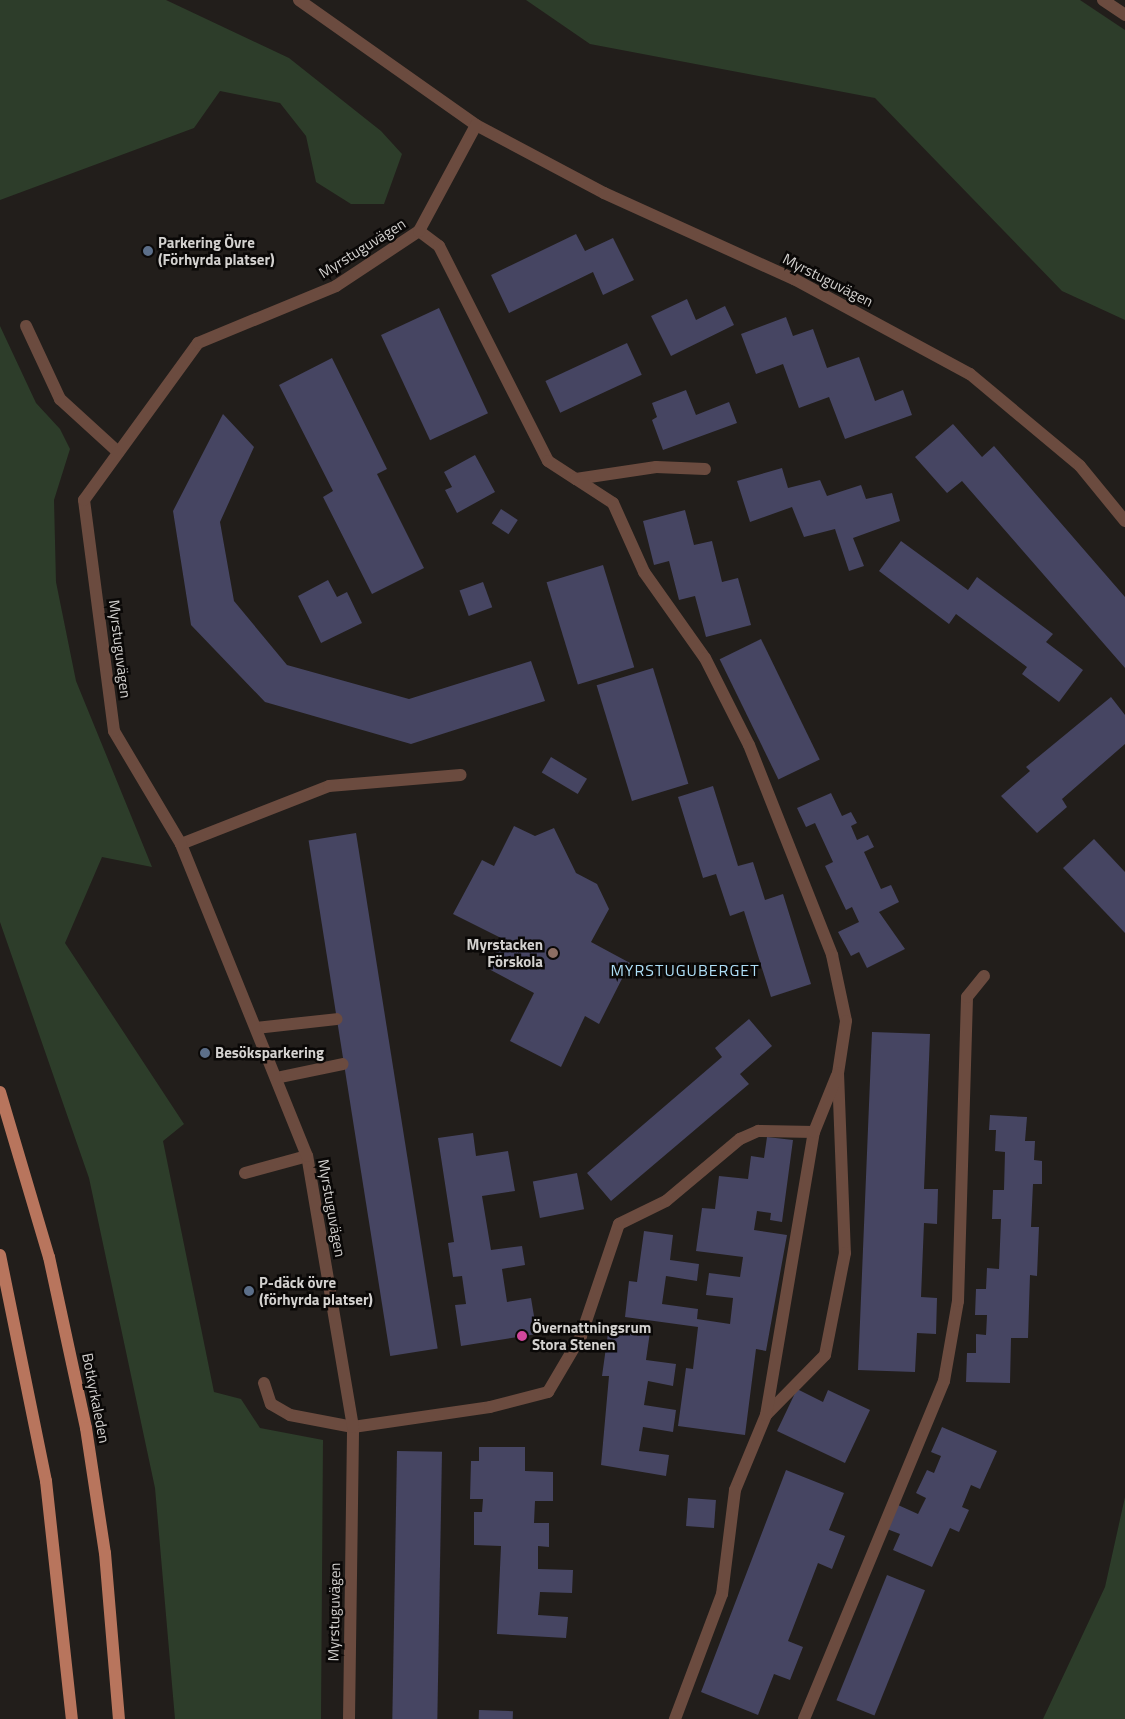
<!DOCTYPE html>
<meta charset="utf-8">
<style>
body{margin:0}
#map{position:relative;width:1125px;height:1719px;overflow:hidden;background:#221e1b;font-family:"Titillium Web",sans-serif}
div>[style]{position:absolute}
.green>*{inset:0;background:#2d3d2a}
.building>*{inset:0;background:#464562;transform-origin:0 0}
.minor>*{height:12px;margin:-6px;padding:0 6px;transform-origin:6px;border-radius:6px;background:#6b4b3f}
.major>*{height:12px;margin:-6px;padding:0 6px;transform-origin:6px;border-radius:6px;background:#b8755d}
.dots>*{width:14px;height:14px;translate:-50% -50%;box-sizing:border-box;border:2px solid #0a0807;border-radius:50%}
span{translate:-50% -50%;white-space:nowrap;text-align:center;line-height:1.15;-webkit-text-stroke:5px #0a0807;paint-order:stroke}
.poi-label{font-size:15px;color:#d3d1cf;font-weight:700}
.left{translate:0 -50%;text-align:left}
.right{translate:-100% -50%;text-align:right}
.street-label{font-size:15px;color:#d3d1cf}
.neighbourhood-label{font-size:16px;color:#afdff7;letter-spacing:1px}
</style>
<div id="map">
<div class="green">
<div style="clip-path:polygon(0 0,166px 0,289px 58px,381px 131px,402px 154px,384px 204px,351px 204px,316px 182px,306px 136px,280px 103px,220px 91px,194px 128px,0 200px)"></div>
<div style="clip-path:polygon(526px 0,1080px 0,1125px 30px,1125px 320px,1062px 291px,875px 98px,590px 44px)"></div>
<div style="clip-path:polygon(0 326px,36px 403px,60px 429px,70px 449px,54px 500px,56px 582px,76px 681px,152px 867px,102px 857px,65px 943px,184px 1124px,163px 1141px,214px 1392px,241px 1399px,260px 1428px,323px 1440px,321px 1719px,175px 1719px,155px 1488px,89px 1178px,0 922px)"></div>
<div style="clip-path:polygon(1125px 1497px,1125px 1719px,1043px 1719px,1105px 1587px)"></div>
</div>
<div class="building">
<div style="clip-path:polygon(576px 234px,585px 251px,613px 238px,634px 280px,603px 295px,593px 272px,509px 313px,491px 275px)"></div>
<div style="clip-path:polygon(687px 299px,696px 320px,725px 306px,734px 325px,671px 356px,651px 316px)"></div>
<div style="left:439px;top:308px;width:116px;height:64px;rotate:65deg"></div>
<div style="clip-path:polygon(786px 317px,793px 336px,813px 329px,827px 368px,859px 357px,875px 401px,903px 390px,912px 415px,845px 439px,829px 397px,799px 408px,783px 364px,756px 374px,741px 334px)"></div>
<div style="left:627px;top:343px;width:35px;height:90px;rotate:65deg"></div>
<div style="clip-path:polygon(332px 358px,387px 469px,377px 474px,424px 568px,372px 594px,323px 497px,333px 491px,279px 385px)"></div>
<div style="clip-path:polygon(686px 390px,696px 415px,729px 402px,737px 423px,663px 450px,652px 420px,657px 417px,652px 403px)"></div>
<div style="clip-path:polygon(223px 414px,254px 447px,220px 522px,234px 601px,287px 665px,409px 699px,531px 661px,545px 701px,411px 744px,265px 702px,191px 625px,173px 511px)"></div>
<div style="clip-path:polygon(953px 424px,982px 457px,994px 446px,1125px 597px,1125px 668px,962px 481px,947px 493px,915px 457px)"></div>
<div style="clip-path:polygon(475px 455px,495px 492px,457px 513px,445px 490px,452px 487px,444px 472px)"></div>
<div style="clip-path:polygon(782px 468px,788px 488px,820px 480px,827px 496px,861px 485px,866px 499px,892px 493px,900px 521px,853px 538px,864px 566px,849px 571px,835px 529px,804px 537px,792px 507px,750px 522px,737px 481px)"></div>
<div style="left:501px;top:509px;width:20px;height:17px;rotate:33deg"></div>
<div style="clip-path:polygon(685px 510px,694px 545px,712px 541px,722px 582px,738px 578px,751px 625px,706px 637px,695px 596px,679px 600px,669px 561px,654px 565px,643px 521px)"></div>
<div style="clip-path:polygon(901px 541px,968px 590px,977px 577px,1053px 634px,1046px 642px,1083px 670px,1059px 702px,1022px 674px,1027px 667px,956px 614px,949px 624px,879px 571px)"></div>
<div style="left:603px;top:565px;width:107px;height:59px;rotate:73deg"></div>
<div style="clip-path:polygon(328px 580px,337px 597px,347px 592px,362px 623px,321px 643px,298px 596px)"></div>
<div style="left:483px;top:582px;width:27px;height:25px;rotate:70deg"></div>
<div style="left:761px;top:639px;width:134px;height:46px;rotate:64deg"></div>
<div style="left:653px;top:668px;width:121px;height:59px;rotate:73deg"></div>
<div style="clip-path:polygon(1111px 697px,1125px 715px,1125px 744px,1062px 799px,1067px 807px,1037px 833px,1001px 796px,1030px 771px,1026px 767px)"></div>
<div style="left:551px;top:757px;width:42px;height:18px;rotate:31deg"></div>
<div style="clip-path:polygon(713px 786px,738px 866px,753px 862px,765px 900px,783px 894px,811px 984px,771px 997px,744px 911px,730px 916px,716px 874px,703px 878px,678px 797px)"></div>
<div style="clip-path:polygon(831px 793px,842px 816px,851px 812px,857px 823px,851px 826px,857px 840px,868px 835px,874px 847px,864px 852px,881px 889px,891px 885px,899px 902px,879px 912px,905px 949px,867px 968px,859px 952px,851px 956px,838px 932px,859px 922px,852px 907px,846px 910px,825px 866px,833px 862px,815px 823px,806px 827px,797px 808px)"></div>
<div style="clip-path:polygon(514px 826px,535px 836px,554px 828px,576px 873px,597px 884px,609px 909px,591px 942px,630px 963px,599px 1024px,585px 1016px,561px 1067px,510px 1041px,534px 993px,487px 968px,503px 939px,453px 914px,482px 860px,494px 866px)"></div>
<div style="left:356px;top:833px;width:522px;height:48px;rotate:81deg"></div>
<div style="clip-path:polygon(1094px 839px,1125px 872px,1125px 933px,1063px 868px)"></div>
<div style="clip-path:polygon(749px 1019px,772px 1046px,740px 1074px,749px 1084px,611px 1201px,587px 1173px,722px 1057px,715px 1048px)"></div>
<div style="clip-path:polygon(872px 1032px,930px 1034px,924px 1189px,938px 1189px,937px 1224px,924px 1223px,921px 1297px,937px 1298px,936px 1334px,917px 1333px,915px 1372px,858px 1370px)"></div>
<div style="clip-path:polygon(990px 1115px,1027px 1117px,1025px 1141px,1035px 1141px,1034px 1160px,1042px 1161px,1042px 1184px,1033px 1184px,1031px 1227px,1039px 1227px,1037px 1276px,1030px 1275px,1028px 1338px,1011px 1338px,1010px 1383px,966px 1382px,967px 1353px,976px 1353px,976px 1334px,986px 1335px,987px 1315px,975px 1315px,976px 1289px,986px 1289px,987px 1268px,999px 1269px,1001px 1219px,992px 1219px,993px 1190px,1004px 1190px,1005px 1152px,995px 1151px,996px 1130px,989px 1130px)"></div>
<div style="clip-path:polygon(473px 1133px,476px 1156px,508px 1151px,515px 1191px,482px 1196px,491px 1250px,522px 1246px,525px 1265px,502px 1269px,507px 1302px,531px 1298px,537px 1334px,461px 1346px,455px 1305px,466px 1304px,462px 1276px,453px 1277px,448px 1243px,454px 1242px,438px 1138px)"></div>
<div style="clip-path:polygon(767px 1137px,793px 1140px,782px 1222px,770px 1220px,771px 1213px,757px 1211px,754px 1230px,787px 1235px,766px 1351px,756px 1349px,745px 1435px,678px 1426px,686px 1368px,693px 1369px,698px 1327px,625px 1317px,629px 1281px,637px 1282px,644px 1231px,673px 1235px,670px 1260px,699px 1264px,697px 1281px,666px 1276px,662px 1304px,698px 1309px,697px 1319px,730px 1324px,733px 1298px,706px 1295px,709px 1273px,740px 1277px,743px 1257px,696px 1251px,702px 1208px,715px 1209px,719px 1176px,748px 1179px,751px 1156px,764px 1158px)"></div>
<div style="left:577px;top:1173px;width:37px;height:45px;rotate:79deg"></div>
<div style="clip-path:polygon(609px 1326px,650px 1332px,646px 1360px,676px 1364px,673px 1386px,648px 1381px,644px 1405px,676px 1410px,673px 1432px,643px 1427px,639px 1451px,669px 1455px,666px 1476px,601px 1465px,609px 1376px,602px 1376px)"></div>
<div style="clip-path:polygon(797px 1389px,823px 1402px,828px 1390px,870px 1410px,845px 1463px,777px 1431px)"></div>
<div style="clip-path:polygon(942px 1427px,997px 1451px,980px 1489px,971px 1485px,962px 1507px,969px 1510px,959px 1532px,950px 1528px,932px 1567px,893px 1550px,900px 1534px,887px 1529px,898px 1505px,918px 1514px,926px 1498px,916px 1493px,927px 1470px,934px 1473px,941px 1456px,931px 1452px)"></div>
<div style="clip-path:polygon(479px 1447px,525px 1447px,525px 1471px,553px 1472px,553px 1501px,535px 1501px,534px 1523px,549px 1523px,549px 1547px,538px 1546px,538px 1569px,573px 1570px,572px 1593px,540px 1592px,538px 1615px,568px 1617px,566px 1638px,497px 1634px,501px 1546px,474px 1545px,474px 1512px,482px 1512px,483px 1499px,470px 1499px,471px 1461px,479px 1461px)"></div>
<div style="left:397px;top:1451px;width:45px;height:268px;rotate:1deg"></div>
<div style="clip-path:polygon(786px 1470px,844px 1493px,829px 1530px,845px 1536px,832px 1569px,818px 1563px,788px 1641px,803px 1647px,790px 1680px,774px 1674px,758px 1715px,701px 1692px)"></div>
<div style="left:688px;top:1498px;width:28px;height:28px;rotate:4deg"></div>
<div style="left:887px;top:1575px;width:41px;height:135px;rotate:22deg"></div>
<div style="left:479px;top:1710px;width:34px;height:9px;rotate:2deg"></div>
</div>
<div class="minor">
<div style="left:299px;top:0;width:217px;rotate:35.2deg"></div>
<div style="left:476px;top:125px;width:145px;rotate:28deg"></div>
<div style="left:604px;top:193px;width:209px;rotate:24.4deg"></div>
<div style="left:794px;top:279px;width:200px;rotate:28.4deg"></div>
<div style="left:970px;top:374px;width:143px;rotate:39.9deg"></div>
<div style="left:1080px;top:466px;width:71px;rotate:50.7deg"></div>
<div style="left:1103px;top:0;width:27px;rotate:34deg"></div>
<div style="left:419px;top:231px;width:25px;rotate:37deg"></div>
<div style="left:439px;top:246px;width:241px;rotate:63.1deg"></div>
<div style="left:548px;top:461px;width:33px;rotate:33deg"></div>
<div style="left:576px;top:479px;width:81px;rotate:-8.5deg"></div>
<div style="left:656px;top:467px;width:49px;rotate:2.3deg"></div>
<div style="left:26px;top:326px;width:81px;rotate:65deg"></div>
<div style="left:60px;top:399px;width:79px;rotate:42.4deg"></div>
<div style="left:576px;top:479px;width:44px;rotate:33deg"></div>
<div style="left:613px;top:503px;width:76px;rotate:65.8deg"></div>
<div style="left:644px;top:572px;width:105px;rotate:54.7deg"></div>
<div style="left:705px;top:658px;width:97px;rotate:63.2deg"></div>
<div style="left:749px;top:745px;width:226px;rotate:68.4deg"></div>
<div style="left:832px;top:955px;width:67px;rotate:78deg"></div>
<div style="left:846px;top:1021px;width:53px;rotate:98.7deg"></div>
<div style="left:838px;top:1073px;width:180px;rotate:87.8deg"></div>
<div style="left:845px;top:1253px;width:104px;rotate:101.1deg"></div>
<div style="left:825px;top:1355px;width:84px;rotate:134.5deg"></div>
<div style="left:766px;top:1415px;width:81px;rotate:112.5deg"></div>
<div style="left:735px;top:1490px;width:105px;rotate:97.1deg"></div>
<div style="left:722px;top:1594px;width:134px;rotate:110.6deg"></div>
<div style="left:181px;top:844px;width:159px;rotate:-21.4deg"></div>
<div style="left:329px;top:786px;width:132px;rotate:-4.8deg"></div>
<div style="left:256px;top:1028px;width:81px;rotate:-6.3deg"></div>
<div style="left:276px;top:1078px;width:68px;rotate:-11.8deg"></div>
<div style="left:245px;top:1173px;width:64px;rotate:-15.3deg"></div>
<div style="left:264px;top:1383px;width:22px;rotate:72deg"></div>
<div style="left:271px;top:1404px;width:22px;rotate:30deg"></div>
<div style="left:290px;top:1415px;width:64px;rotate:10.8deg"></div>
<div style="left:353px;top:1427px;width:138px;rotate:-8.3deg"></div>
<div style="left:490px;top:1407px;width:60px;rotate:-14.5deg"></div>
<div style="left:548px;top:1392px;width:65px;rotate:-59.5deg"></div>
<div style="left:581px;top:1336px;width:118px;rotate:-71.3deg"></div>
<div style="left:619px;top:1224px;width:52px;rotate:-26.1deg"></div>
<div style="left:666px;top:1201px;width:97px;rotate:-40deg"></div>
<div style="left:740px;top:1139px;width:20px;rotate:-24deg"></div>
<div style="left:758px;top:1131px;width:56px;rotate:1deg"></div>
<div style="left:766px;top:1415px;width:287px;rotate:-80.4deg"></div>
<div style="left:814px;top:1132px;width:61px;rotate:-68deg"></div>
<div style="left:349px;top:1719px;width:292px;rotate:-89.2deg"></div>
<div style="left:353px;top:1427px;width:275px;rotate:-99.6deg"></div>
<div style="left:307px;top:1156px;width:336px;rotate:-112deg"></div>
<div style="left:181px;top:844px;width:131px;rotate:-120.7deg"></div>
<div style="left:114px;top:731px;width:233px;rotate:-97.4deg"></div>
<div style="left:84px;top:500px;width:194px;rotate:-54deg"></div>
<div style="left:198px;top:343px;width:149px;rotate:-22.4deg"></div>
<div style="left:336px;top:286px;width:100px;rotate:-33.5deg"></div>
<div style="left:419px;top:231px;width:120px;rotate:-61.7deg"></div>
<div style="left:804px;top:1719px;width:366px;rotate:-67.5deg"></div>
<div style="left:944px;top:1381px;width:81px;rotate:-80.1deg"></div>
<div style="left:958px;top:1301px;width:304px;rotate:-88.3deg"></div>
<div style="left:967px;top:997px;width:27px;rotate:-51deg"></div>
</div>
<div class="major">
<div style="left:0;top:1092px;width:172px;rotate:73.5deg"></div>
<div style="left:49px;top:1257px;width:175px;rotate:77.8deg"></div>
<div style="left:86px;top:1428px;width:126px;rotate:81.4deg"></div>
<div style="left:105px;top:1553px;width:167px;rotate:85.2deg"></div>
<div style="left:0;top:1255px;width:231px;rotate:78.5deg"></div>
<div style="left:46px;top:1481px;width:239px;rotate:83.8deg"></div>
</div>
<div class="dots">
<div style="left:148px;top:251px;background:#5c6f8a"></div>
<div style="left:553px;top:953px;background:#8d6e63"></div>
<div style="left:205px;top:1053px;background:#5c6f8a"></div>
<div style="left:249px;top:1291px;background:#5c6f8a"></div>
<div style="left:522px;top:1336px;background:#d1479c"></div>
</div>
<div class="poi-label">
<span class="left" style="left:158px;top:251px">Parkering Övre<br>(Förhyrda platser)</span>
<span class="right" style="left:543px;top:953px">Myrstacken<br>Förskola</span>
<span class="left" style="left:215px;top:1053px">Besöksparkering</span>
<span class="left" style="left:259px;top:1291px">P-däck övre<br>(förhyrda platser)</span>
<span class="left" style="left:532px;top:1336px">Övernattningsrum<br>Stora Stenen</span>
</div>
<div class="street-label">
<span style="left:362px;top:248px;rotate:-32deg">Myrstuguvägen</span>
<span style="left:828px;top:280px;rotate:27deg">Myrstuguvägen</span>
<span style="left:120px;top:649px;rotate:83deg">Myrstuguvägen</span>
<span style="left:332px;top:1208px;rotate:80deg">Myrstuguvägen</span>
<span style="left:96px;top:1398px;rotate:79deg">Botkyrkaleden</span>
<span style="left:334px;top:1612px;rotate:-89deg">Myrstuguvägen</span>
</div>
<div class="neighbourhood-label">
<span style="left:685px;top:970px">MYRSTUGUBERGET</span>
</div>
</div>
